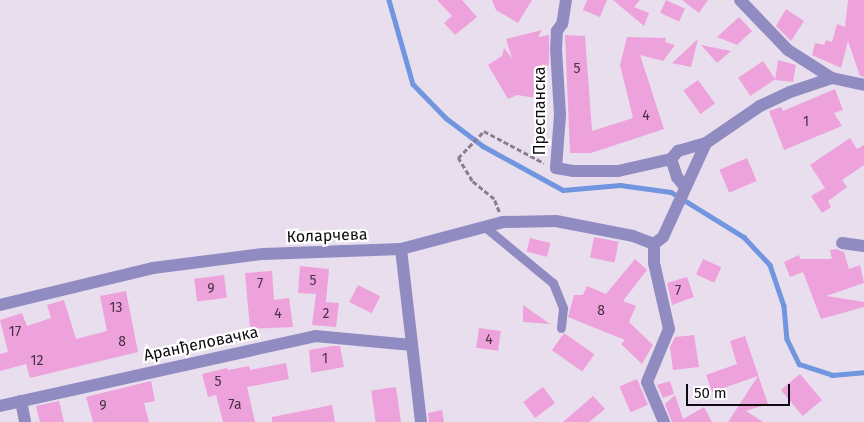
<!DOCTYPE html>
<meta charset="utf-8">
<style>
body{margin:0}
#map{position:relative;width:864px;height:422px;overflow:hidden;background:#e8deee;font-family:"Fira Sans",sans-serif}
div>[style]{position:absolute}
.stream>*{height:4.5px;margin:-2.25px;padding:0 2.25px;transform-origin:2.25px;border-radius:2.25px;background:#7195de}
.building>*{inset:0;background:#eea2db;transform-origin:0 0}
.path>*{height:2.5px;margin-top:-1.25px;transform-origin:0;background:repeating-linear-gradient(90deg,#86808b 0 5px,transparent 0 7.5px)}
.service>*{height:9px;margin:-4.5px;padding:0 4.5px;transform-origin:4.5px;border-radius:4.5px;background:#908cc1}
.minor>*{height:12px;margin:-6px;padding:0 6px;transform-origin:6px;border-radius:6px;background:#908cc1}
span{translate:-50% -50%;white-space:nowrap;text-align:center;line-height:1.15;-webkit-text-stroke:4.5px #fff;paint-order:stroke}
.number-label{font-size:14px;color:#473244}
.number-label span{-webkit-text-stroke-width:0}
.street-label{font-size:16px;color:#0f0c11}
.scale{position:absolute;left:686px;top:384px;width:104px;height:22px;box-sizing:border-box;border:2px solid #0f0c11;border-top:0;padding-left:6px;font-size:15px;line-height:18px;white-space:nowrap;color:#0f0c11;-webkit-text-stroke:4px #fff;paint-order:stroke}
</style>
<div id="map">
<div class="stream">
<div style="left:389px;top:0;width:87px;rotate:74.1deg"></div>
<div style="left:413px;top:84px;width:47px;rotate:45.9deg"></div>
<div style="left:446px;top:118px;width:46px;rotate:37.1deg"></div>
<div style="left:483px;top:146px;width:91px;rotate:28.8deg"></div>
<div style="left:563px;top:190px;width:57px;rotate:-5deg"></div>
<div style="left:620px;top:185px;width:51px;rotate:7.8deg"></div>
<div style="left:671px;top:192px;width:86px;rotate:31.7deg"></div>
<div style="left:744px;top:237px;width:38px;rotate:47deg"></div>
<div style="left:770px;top:265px;width:43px;rotate:71.1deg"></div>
<div style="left:784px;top:306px;width:33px;rotate:85deg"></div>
<div style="left:787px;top:339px;width:28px;rotate:64deg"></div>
<div style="left:799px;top:364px;width:35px;rotate:18deg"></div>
<div style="left:832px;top:375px;width:32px;rotate:-5deg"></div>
</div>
<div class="building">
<div style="clip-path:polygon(437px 0,462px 0,477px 17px,455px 35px,444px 23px,452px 16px)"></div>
<div style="clip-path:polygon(492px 0,532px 0,518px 23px,496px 10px)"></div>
<div style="clip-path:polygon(587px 0,607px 0,600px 17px,583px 10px)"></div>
<div style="clip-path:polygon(613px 0,640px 0,634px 7px,649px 13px,644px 26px)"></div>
<div style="left:666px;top:0;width:21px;height:14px;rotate:25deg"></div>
<div style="clip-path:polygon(682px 0,708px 0,699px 13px)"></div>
<div style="clip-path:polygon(848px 0,864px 0,864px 77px,860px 76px,848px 41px,841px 68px,812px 55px,815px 43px,824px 45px,826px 40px,832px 42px,837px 24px,845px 27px)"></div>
<div style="clip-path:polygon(786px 9px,804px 21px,791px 41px,776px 26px)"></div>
<div style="clip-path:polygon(739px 17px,752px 31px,737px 45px,717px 37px)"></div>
<div style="clip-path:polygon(542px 30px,538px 37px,549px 35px,549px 61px,542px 99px,517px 95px,508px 99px,488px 65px,502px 56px,504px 48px,512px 58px,506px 39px)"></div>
<div style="clip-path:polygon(565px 35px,585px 36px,592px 131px,633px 118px,620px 65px,627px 37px,666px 38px,665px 42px,675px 45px,663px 61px,640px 55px,664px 129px,591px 153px,570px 153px)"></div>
<div style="clip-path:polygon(698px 39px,691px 67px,672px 63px)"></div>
<div style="clip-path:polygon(701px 45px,731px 51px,717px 63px)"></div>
<div style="clip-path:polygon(778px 60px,796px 65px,793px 82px,775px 80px)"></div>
<div style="left:763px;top:61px;width:22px;height:30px;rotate:56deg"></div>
<div style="left:698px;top:80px;width:29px;height:18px;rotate:54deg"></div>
<div style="clip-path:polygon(835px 89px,843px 110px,834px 113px,842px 126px,784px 150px,769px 111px,781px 107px,783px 111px)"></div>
<div style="clip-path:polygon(850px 138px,857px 149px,864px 145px,864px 165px,842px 180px,847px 187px,828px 201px,831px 207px,822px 213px,811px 196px,825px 188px,810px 165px)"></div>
<div style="left:747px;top:158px;width:25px;height:30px;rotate:67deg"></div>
<div style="left:594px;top:237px;width:25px;height:21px;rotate:11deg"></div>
<div style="left:530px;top:238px;width:21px;height:14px;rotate:14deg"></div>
<div style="clip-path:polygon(836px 249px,844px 252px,849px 269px,860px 265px,864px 283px,826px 296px,864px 302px,864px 307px,821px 319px,803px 272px,790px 277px,784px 262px,799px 255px,800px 259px,832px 259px,830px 250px)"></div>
<div style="clip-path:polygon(635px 259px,647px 270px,623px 301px,636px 306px,629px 322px,653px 345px,642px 364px,621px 344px,625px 340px,568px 317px,574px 295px,583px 295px,587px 286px,606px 294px)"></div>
<div style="left:703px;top:259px;width:20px;height:17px;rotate:24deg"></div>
<div style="clip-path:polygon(300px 266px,329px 269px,326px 302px,339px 303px,336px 327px,312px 325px,316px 294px,298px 293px)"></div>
<div style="clip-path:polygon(272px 271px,274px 300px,289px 298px,293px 327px,250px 329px,245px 273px)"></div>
<div style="left:224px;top:275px;width:23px;height:30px;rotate:83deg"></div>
<div style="clip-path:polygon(687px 277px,694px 297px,672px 305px,667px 283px)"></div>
<div style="left:358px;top:285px;width:25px;height:19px;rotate:27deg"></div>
<div style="clip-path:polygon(126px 291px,138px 352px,30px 378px,26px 364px,0 371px,0 354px,8px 352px,0 320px,22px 313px,27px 326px,51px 318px,47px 305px,64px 300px,76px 339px,107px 331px,100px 296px)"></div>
<div style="clip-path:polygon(523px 305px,550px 324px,523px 322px)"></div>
<div style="left:479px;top:328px;width:22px;height:20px;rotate:8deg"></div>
<div style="left:564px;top:333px;width:37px;height:21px;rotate:35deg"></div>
<div style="clip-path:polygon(694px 335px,699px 367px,673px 370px,670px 347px,675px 337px)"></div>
<div style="clip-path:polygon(745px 336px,768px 404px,746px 411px,763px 422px,728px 422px,758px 376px,712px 392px,706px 375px,737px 364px,730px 341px)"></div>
<div style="clip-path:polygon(332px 346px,340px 346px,344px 367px,311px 373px,309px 350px)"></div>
<div style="clip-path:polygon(286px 363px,289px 379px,247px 387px,255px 422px,223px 422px,216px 395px,208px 397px,202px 374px,227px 368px,228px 370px,249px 366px,250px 370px)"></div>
<div style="left:800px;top:374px;width:34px;height:25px;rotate:50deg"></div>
<div style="left:637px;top:379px;width:28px;height:19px;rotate:67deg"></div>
<div style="clip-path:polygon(151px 381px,155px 401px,144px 403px,149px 422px,93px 422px,86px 397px)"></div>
<div style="clip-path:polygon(670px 381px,674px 394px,663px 398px,657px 385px)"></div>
<div style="left:396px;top:387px;width:35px;height:25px;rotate:82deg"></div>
<div style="left:543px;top:387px;width:20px;height:25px;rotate:53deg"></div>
<div style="clip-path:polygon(675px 395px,683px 419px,704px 407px,712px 422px,672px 422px,665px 404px)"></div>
<div style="clip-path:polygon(593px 396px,605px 409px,589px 422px,563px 422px)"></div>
<div style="clip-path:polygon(59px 401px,64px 422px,40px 422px,36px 406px)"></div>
<div style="clip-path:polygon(332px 405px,335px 422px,272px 422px,272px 417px)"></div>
<div style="clip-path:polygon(442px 410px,444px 422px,429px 422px,428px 413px)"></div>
</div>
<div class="path">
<div style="left:499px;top:212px;width:14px;rotate:-111deg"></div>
<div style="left:494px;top:199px;width:28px;rotate:-141deg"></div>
<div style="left:472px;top:181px;width:27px;rotate:-121deg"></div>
<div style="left:458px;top:158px;width:37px;rotate:-46deg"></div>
<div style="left:484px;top:131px;width:68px;rotate:28.1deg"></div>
</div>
<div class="service">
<div style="left:485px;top:227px;width:88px;rotate:39.5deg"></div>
<div style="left:553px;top:283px;width:27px;rotate:68deg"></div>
<div style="left:563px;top:308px;width:20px;rotate:96deg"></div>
</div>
<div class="minor">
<div style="left:566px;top:0;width:24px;rotate:99deg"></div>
<div style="left:562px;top:24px;width:9px;rotate:126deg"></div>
<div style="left:557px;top:31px;width:18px;rotate:93deg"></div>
<div style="left:556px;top:49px;width:66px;rotate:86.5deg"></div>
<div style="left:560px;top:115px;width:53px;rotate:94.3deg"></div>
<div style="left:556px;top:168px;width:17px;rotate:10deg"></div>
<div style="left:573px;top:171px;width:45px"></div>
<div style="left:618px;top:171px;width:54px;rotate:-12.8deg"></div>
<div style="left:740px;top:0;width:69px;rotate:46.2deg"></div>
<div style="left:788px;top:50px;width:52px;rotate:32.5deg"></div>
<div style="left:832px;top:78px;width:33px;rotate:12deg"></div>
<div style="left:685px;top:187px;width:13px;rotate:-129deg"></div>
<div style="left:677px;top:177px;width:19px;rotate:-108deg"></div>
<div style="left:671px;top:159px;width:11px;rotate:-49deg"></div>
<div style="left:678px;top:151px;width:29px;rotate:-16deg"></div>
<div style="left:842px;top:243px;width:22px;rotate:8deg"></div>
<div style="left:401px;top:249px;width:174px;rotate:83.4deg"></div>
<div style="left:0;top:305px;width:157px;rotate:-13.6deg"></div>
<div style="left:153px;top:268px;width:111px;rotate:-7.3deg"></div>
<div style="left:263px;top:254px;width:138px;rotate:-2.1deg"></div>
<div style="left:401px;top:249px;width:106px;rotate:-14.8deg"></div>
<div style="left:503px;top:222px;width:53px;rotate:-1.1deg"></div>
<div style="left:556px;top:221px;width:78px;rotate:11deg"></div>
<div style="left:633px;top:236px;width:22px;rotate:21deg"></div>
<div style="left:21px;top:401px;width:21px;rotate:79deg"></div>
<div style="left:0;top:406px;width:323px;rotate:-12.5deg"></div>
<div style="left:315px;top:336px;width:97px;rotate:5.3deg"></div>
<div style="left:664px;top:422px;width:43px;rotate:-113deg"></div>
<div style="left:647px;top:382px;width:57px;rotate:-67.5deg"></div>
<div style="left:669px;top:329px;width:68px;rotate:-102.8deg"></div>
<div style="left:654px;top:263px;width:19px;rotate:-90deg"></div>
<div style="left:654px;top:244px;width:11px;rotate:-38deg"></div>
<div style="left:663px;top:237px;width:103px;rotate:-65.4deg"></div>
<div style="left:706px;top:143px;width:65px;rotate:-34.4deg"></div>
<div style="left:760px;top:106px;width:33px;rotate:-25deg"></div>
<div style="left:790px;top:92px;width:44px;rotate:-18.4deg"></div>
</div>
<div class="number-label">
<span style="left:577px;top:69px">5</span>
<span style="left:646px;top:116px">4</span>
<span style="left:806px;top:122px">1</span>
<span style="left:313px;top:281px">5</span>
<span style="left:260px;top:284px">7</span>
<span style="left:211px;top:289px">9</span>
<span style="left:678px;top:291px">7</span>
<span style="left:116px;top:308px">13</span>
<span style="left:601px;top:311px">8</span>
<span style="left:278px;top:314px">4</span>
<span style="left:326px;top:314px">2</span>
<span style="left:15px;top:332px">17</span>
<span style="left:489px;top:340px">4</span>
<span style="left:122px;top:342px">8</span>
<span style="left:325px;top:359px">1</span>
<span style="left:37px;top:361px">12</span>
<span style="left:218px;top:382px">5</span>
<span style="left:235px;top:405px">7a</span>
<span style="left:103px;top:406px">9</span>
</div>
<div class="street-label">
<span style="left:540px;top:111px;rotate:-90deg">Преспанска</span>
<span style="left:327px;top:236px;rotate:-2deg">Коларчева</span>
<span style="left:201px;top:344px;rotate:-12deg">Аранђеловачка</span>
</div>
<div class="scale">50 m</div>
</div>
